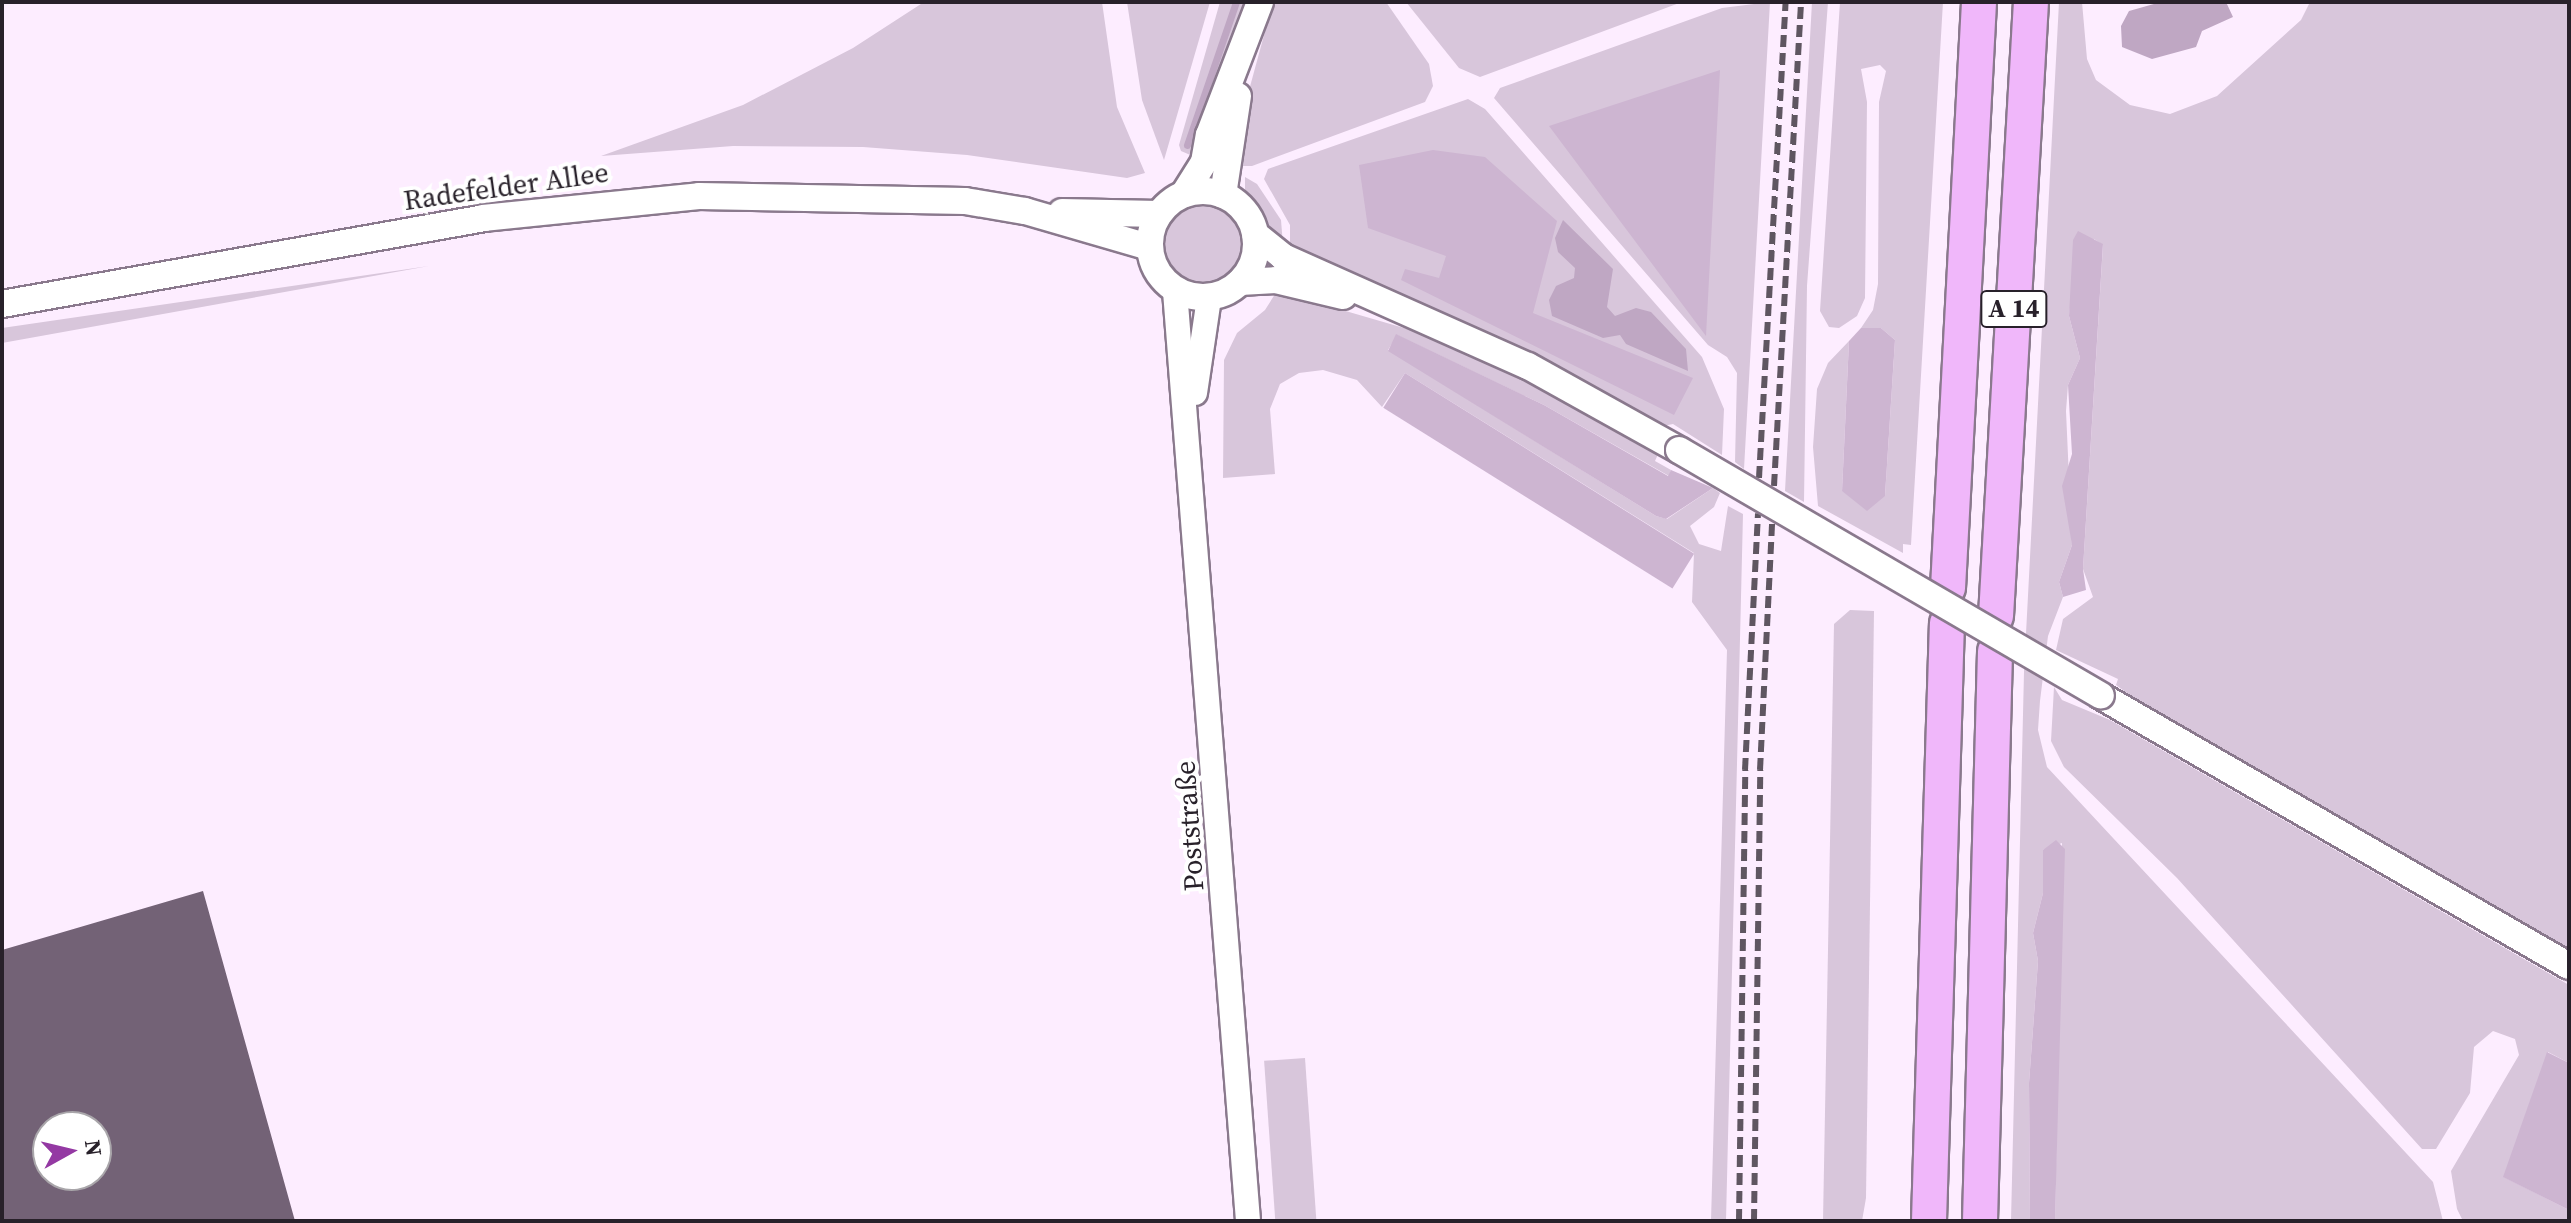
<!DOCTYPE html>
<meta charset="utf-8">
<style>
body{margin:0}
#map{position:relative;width:2571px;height:1223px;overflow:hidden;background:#fdedff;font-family:"Source Serif 4",serif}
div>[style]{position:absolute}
.green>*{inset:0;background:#d8c6db;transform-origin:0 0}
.round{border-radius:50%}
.forest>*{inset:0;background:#cdb5d1;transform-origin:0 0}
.water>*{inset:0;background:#bfa7c3}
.stream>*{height:7px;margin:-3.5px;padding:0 3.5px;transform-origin:3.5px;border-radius:3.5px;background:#bfa7c3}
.building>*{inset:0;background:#736276}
.roads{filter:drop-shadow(2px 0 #8a798d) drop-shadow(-2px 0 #8a798d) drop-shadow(0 2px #8a798d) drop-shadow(0 -2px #8a798d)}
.tertiary>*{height:24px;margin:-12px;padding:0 12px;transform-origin:12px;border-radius:12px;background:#fff}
.secondary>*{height:26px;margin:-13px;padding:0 13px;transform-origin:13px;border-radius:13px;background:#fff}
.secondary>.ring{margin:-13px;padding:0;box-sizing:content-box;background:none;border:26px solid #fff;border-radius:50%}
.motorway>*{height:34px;margin:-17px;padding:0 17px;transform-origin:17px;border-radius:17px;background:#f0b7fa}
.rail>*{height:6px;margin-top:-3px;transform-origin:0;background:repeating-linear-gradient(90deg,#5f5661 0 12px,transparent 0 18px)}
.bridges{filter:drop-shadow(2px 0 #8a798d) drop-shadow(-2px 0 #8a798d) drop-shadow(0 2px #8a798d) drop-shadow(0 -2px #8a798d)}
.secondary-bridge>*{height:26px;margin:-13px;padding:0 13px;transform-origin:13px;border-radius:13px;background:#fff}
span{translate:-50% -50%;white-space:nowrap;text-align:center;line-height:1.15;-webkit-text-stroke:8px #fff;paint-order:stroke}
.shield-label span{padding:2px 6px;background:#fff;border:2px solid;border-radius:6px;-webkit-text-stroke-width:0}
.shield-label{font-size:26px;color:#28212a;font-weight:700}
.street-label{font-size:28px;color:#28212a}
.frame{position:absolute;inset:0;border:4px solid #28212a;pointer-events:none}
.north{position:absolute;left:32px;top:1111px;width:80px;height:80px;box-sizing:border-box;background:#fff;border:2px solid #a9a6aa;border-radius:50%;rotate:82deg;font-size:22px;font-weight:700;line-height:32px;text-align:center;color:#28212a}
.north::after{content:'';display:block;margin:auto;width:28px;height:36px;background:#9439a3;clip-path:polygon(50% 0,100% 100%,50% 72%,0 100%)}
</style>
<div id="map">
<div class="green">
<div style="clip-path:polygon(924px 2px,1102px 2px,1117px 107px,1145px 173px,1127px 178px,967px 155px,863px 147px,733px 146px,601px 156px,743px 105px,853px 48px)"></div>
<div style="clip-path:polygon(1127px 2px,1210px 2px,1164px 160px,1142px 100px)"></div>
<div style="clip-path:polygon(1220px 2px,1247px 2px,1195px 157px,1181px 151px,1179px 145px)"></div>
<div style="clip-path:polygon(1273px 2px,1386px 2px,1429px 64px,1433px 86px,1425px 102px,1252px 166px,1239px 166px,1245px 105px)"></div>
<div style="clip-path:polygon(1406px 2px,1682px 2px,1480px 77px,1459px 68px)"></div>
<div style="clip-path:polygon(1770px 2px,1744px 469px,1735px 462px,1737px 373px,1727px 357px,1708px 345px,1494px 98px,1500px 88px,1722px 8px)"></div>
<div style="clip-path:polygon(1812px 2px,1828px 2px,1807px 286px,1804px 502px,1785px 491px)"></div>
<div style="clip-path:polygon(1840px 2px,1943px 2px,1911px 545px,1903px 544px,1903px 553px,1818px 506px,1813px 447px,1817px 389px,1828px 363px,1849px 341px,1842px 491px,1885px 496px,1895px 340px,1881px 328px,1861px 328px,1873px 310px,1878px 284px,1879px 102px,1886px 71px,1880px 65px,1861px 69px,1867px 102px,1865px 298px,1857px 316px,1839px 328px,1829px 327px,1820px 311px)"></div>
<div style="clip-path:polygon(2059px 2px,2082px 2px,2087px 59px,2096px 80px,2130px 105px,2170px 114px,2217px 96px,2301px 20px,2310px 2px,2569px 2px,2569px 953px,2139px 702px,2116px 685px,2118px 679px,2056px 650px,2063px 619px,2093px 597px,2083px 569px,2103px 245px,2094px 239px,2072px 291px,2069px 316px,2080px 358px,2068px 385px,2066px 411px,2072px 545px,2059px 582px,2063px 597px,2048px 636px,2040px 701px,2038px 730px,2047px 767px,2433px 1182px,2443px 1221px,2055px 1221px,2062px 843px,2043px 850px,2043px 893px,2033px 933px,2038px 961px,2029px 1083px,2030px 1221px,2011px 1221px,2024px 672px)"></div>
<div style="clip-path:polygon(1468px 99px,1485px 109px,1702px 357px,1724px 409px,1722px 455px,1673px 424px,1663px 426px,1474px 328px,1290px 249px,1290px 225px,1264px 179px,1268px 169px)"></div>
<div style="clip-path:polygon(1245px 177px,1257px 184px,1281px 220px,1283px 245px,1245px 191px)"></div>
<div class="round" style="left:1160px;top:204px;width:84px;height:84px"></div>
<div style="clip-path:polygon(429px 266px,2px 343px,2px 328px)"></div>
<div style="clip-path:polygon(1277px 291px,1428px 335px,1553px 394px,1659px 452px,1655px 461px,1671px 470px,1669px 476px,1544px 405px,1397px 335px,1388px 350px,1656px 516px,1667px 519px,1713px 488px,1720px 493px,1714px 507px,1690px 526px,1699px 544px,1721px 551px,1728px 506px,1743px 514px,1726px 1221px,1711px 1221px,1727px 650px,1692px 602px,1694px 553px,1405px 373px,1382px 407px,1357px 380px,1323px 370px,1299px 373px,1280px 384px,1270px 409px,1275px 474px,1223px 478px,1224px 360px,1237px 333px,1265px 310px)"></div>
<div style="clip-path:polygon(1850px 610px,1874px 611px,1866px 1198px,1862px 1221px,1823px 1221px,1834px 624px)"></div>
<div style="clip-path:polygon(2054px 687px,2062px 700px,2110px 720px,2569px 985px,2569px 1063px,2548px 1052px,2504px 1177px,2569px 1210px,2569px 1221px,2463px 1221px,2457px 1209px,2451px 1171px,2519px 1055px,2515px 1039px,2493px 1031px,2474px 1047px,2470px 1093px,2436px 1149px,2422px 1149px,2177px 878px,2064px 767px,2051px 741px)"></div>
<div style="left:1305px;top:1058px;width:163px;height:41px;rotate:86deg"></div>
</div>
<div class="forest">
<div style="clip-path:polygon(1720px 70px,1706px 336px,1549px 126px)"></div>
<div style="clip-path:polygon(1433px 150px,1485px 157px,1557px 221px,1533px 313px,1693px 378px,1674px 415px,1401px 280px,1405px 269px,1439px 278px,1446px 256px,1368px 228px,1359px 165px)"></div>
<div style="clip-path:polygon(2078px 231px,2103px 244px,2083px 569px,2086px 590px,2063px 597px,2059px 582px,2072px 545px,2062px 486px,2072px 454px,2068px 385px,2080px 358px,2069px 316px,2073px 240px)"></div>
<div style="clip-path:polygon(1861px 328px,1881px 328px,1895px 340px,1885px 496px,1867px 511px,1842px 491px,1849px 341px)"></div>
<div style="clip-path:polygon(1396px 334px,1544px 405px,1668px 476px,1671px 470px,1713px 488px,1666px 519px,1656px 516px,1388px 351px)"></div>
<div style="left:1405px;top:373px;width:341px;height:41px;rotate:32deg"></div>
<div style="clip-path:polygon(2056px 840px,2065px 849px,2055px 1221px,2030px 1221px,2029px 1083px,2038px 961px,2033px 933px,2043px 893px,2043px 850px)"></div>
<div style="clip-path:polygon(2547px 1052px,2569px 1063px,2569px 1210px,2503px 1177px)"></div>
</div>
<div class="water">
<div style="clip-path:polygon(2161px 2px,2226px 2px,2233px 17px,2202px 31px,2196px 47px,2152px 59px,2122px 47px,2121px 26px,2129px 11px)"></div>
<div style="clip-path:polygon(1563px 220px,1613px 269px,1607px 307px,1615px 316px,1636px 308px,1651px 312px,1686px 349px,1688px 371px,1626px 344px,1620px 335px,1603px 338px,1552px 316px,1549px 300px,1556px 286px,1574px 278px,1575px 268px,1558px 252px,1555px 238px)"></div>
</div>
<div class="stream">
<div style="left:1187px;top:145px;width:151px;rotate:-71.1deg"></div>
</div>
<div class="building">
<div style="clip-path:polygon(evenodd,203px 891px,295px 1221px,2px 1221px,2px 950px,203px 891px,48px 1127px,96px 1127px,96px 1175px,48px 1175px,48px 1127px)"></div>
</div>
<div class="roads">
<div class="tertiary">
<div style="left:1175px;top:291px;width:933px;rotate:85.51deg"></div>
<div style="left:1195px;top:393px;width:96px;rotate:-81.6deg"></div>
</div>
<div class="secondary">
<div class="ring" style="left:1150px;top:191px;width:80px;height:80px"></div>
<div style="left:1184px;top:194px;width:38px;rotate:-58deg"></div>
<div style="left:1204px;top:162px;width:27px;rotate:-80deg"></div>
<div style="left:1209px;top:135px;width:142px;rotate:-69deg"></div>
<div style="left:1223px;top:195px;width:100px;rotate:-81.4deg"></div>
<div style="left:1062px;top:212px;width:97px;rotate:1.2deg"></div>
<div style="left:1255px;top:234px;width:36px;rotate:39deg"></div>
<div style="left:1283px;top:257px;width:268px;rotate:24deg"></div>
<div style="left:1528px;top:366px;width:173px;rotate:29.1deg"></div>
<div style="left:1240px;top:282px;width:36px;rotate:-3deg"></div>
<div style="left:1276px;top:280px;width:69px;rotate:13.4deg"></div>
<div style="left:2px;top:304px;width:489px;rotate:-10.1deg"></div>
<div style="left:483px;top:218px;width:217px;rotate:-5.8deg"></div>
<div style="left:699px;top:196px;width:266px;rotate:1.1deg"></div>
<div style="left:965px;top:201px;width:61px;rotate:9.5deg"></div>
<div style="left:1025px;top:211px;width:129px;rotate:16.2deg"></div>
<div style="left:2101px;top:696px;width:540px;rotate:29.98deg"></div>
</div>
<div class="motorway">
<div style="left:1948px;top:588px;width:587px;rotate:-86.97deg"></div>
<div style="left:1996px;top:616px;width:615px;rotate:-86.74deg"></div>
<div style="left:1929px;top:1221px;width:598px;rotate:-88.28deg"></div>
<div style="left:1980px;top:1221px;width:570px;rotate:-88.49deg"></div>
</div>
</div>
<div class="rail">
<div style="left:1759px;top:478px;width:477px;rotate:-86.8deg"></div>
<div style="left:1774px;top:486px;width:485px;rotate:-86.8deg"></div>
<div style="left:1739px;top:1221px;width:451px;rotate:-89.2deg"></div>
<div style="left:1745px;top:770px;width:257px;rotate:-87.1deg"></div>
<div style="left:1754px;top:1221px;width:451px;rotate:-89.2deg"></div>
<div style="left:1760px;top:770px;width:249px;rotate:-87.2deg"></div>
</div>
<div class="bridges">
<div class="secondary-bridge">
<div style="left:1679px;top:450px;width:488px;rotate:30.2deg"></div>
</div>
</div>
<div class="shield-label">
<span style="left:2014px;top:309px">A 14</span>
</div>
<div class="street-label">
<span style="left:506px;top:186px;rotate:-8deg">Radefelder Allee</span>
<span style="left:1189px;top:826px;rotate:-94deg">Poststraße</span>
</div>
<div class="frame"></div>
<div class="north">N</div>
</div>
